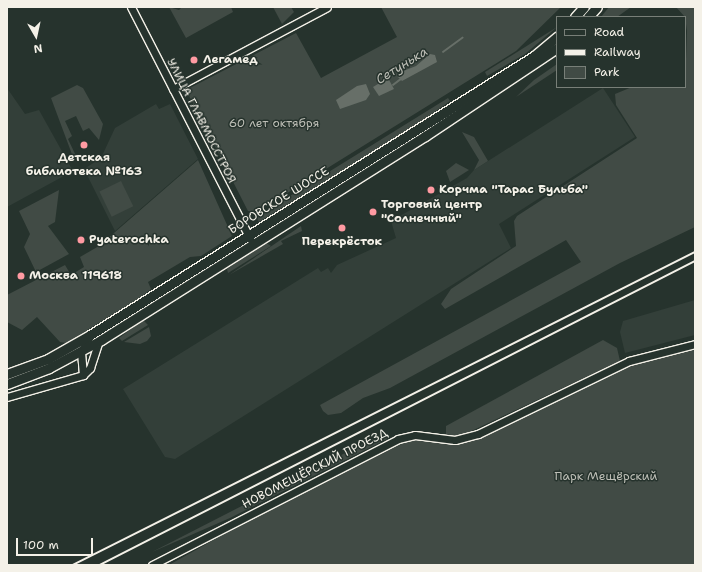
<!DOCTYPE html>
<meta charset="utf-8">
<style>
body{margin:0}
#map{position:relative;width:702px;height:572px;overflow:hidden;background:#26332d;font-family:"Shantell Sans",sans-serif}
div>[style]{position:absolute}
.built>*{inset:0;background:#333f39}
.green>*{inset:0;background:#414b45;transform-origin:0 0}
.water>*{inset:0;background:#676f68}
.stream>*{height:1.5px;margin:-0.75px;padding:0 0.75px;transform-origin:0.75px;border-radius:0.75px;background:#676f68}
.roads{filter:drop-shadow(1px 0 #f4f1e8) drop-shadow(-1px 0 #f4f1e8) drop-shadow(0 1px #f4f1e8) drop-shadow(0 -1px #f4f1e8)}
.minor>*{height:7px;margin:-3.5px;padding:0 3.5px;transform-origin:3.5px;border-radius:3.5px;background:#26332d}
.major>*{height:9px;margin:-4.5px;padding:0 4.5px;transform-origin:4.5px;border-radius:4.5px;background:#26332d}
.rail>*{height:1.5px;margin:-0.75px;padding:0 0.75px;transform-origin:0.75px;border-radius:0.75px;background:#f4f1e8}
.dots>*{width:11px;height:11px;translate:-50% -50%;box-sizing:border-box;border:2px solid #26332d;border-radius:50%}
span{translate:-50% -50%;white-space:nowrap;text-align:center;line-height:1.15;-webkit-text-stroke:3px #26332d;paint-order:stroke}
.poi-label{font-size:12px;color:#f4f1e8;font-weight:700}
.left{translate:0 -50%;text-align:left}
.street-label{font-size:12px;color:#f4f1e8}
.park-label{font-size:12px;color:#bebfb7}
.water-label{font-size:13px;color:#bcbdb5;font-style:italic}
.frame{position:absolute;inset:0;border:8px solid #f4f1e8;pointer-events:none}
.legend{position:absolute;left:556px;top:16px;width:130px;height:72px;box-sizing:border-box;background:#26332d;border:1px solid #787f78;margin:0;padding:5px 7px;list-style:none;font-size:12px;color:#f4f1e8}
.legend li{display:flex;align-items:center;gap:8px;height:20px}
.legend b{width:20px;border:1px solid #787f78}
.north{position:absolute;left:16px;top:16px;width:40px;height:40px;-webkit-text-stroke:3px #26332d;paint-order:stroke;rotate:171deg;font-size:11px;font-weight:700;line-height:16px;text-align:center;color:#f4f1e8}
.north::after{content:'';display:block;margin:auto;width:14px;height:18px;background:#f4f1e8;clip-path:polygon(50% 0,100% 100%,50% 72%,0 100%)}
.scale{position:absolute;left:16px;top:538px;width:77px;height:18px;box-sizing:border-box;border:2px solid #f4f1e8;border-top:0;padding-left:5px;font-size:12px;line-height:14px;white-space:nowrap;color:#f4f1e8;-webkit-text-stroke:3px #26332d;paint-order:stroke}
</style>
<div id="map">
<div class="built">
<div style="clip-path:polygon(7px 88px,25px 114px,39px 110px,73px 171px,7px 207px)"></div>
<div style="clip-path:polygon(603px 88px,635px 137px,499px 224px,511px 248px,175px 459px,165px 457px,123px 389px,318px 268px,321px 272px,328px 268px,331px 273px,337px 265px,396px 238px,391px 221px,467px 178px,474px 170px)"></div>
<div style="clip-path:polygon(156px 104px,159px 109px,170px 104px,198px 159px,115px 231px,84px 169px,101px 158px,115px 128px)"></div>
<div style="clip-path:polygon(695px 300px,695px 335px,625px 353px,620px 332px,623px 321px)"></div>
</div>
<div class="green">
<div style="clip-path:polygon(169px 7px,179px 10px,182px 7px,231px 7px,233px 12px,186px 38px)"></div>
<div style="clip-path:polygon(273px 7px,291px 7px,294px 12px,282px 24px)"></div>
<div style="clip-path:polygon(381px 7px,561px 7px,516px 51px,255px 213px,248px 211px,186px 90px,296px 33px,321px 78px,397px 37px)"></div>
<div style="clip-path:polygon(609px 7px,631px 7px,617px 17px,601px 17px)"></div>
<div style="clip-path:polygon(676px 7px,695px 7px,695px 227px,620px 263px,390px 388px,363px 398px,341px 413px,328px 415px,323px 411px,320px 405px,581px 262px,566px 240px,445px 309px,441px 304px,451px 289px,516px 246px,514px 221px,517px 216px,637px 138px,616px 105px,615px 94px,632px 87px,685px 87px,687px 31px,685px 17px)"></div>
<div style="clip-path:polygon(557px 27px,525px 54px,487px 76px,485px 72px)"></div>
<div style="clip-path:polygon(557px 64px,557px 70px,516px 97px,534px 80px)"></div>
<div style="clip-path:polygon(77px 85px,83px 88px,103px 124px,99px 140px,89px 128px,83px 131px,76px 116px,65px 121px,72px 136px,68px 139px,76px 156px,73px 157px,51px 98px)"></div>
<div style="clip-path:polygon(448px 98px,450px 101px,411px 129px,259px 222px,256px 217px)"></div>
<div style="clip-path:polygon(462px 132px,474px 137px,488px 161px,474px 170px,479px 160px)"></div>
<div style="clip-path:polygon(198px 160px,232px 236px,201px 256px,190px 257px,148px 282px,151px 289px,140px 298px,66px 343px,60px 342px,37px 317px,22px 330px,7px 322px,7px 295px,65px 265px,71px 275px,84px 267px,80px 257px,99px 246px)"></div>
<div style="clip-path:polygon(456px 163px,469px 170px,450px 182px,446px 171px)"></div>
<div style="left:121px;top:181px;width:28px;height:24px;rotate:64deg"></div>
<div style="clip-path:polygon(59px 190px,55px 222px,48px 226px,69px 254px,36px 272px,24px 247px,30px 234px,19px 211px)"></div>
<div style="clip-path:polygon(301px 226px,302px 231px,281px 241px,283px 244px,229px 275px)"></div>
<div style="clip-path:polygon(265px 242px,271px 246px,228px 273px,227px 269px)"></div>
<div style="clip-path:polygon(143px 320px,148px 325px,122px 341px,119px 338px)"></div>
<div style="clip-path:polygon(149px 327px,151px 336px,147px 341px,140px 344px,124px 342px)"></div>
<div style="clip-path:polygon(603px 340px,617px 348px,620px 361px,463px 435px,446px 436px,446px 426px)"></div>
<div style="clip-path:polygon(695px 350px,695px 565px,169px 565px,267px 510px,410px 440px,454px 444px,488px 433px,633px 365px)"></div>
<div style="clip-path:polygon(386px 432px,387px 439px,230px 518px,152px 552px)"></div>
</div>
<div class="water">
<div style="clip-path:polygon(430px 54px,435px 55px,437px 62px,402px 81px,398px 77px,398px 73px,416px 66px)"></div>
<div style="clip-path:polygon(388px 78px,394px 89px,379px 96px,373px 87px)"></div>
<div style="clip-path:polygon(366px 84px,370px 94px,366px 100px,340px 109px,336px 100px,357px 86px)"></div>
</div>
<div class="stream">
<div style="left:443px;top:52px;width:24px;rotate:-36deg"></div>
<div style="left:393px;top:85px;width:10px;rotate:-37deg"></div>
</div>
<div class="roads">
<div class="minor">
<div style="left:131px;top:7px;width:261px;rotate:62.8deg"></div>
<div style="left:173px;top:89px;width:174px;rotate:-28deg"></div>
<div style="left:83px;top:375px;width:24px;rotate:-95deg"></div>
<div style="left:81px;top:351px;width:17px;rotate:-59deg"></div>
<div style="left:7px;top:397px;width:79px;rotate:-16.1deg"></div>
<div style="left:83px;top:375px;width:10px;rotate:-45deg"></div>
<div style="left:90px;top:368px;width:28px;rotate:-72deg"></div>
<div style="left:152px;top:565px;width:276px;rotate:-27.1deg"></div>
<div style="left:398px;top:439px;width:17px;rotate:-13deg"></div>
<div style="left:415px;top:435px;width:40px;rotate:7.1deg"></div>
<div style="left:455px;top:440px;width:24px;rotate:-15deg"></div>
<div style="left:478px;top:434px;width:168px;rotate:-25.8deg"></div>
<div style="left:629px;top:361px;width:68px;rotate:-14.4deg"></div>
</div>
<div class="major">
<div style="left:575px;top:17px;width:13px;rotate:-48deg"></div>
<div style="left:588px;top:17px;width:13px;rotate:-48deg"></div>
<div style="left:7px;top:374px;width:44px;rotate:-20.1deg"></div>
<div style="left:48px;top:359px;width:48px;rotate:-29.7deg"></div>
<div style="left:90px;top:335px;width:524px;rotate:-32.14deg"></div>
<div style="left:534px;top:56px;width:30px;rotate:-40deg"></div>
<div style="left:7px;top:384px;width:45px;rotate:-20.9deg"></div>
<div style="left:49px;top:368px;width:59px;rotate:-28.3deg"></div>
<div style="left:101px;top:340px;width:383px;rotate:-32.2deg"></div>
<div style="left:425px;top:136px;width:159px;rotate:-33.7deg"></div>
</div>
</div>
<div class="rail">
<div style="left:73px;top:565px;width:696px;rotate:-26.71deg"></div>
<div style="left:100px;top:565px;width:668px;rotate:-27.06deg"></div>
</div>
<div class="dots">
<div style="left:194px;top:60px;background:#ff9aa2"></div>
<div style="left:84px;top:145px;background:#ff9aa2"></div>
<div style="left:431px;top:190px;background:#ff9aa2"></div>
<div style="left:373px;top:212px;background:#ff9aa2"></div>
<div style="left:342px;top:228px;background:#ff9aa2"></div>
<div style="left:81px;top:240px;background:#ff9aa2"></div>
<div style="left:21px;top:276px;background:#ff9aa2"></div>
</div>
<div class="poi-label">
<span class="left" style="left:203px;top:60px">Легамед</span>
<span style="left:84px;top:165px">Детская<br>библиотека №163</span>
<span class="left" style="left:439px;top:190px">Корчма "Тарас Бульба"</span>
<span class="left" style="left:381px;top:212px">Торговый центр<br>"Солнечный"</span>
<span class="left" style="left:89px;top:240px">Pyaterochka</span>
<span style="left:342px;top:242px">Перекрёсток</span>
<span class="left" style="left:29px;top:276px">Москва 119618</span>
</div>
<div class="street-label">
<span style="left:201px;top:121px;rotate:63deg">УЛИЦА ГЛАВМОССТРОЯ</span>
<span style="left:279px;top:201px;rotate:-32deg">БОРОВСКОЕ ШОССЕ</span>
<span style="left:315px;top:469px;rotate:-27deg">НОВОМЕЩЁРСКИЙ ПРОЕЗД</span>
</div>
<div class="park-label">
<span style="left:274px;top:124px">60 лет октября</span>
<span style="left:606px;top:477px">Парк Мещёрский</span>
</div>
<div class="water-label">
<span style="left:402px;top:66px;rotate:-32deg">Сетунька</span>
</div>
<div class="frame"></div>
<ul class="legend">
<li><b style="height:5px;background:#26332d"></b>Road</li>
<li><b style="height:5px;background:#f4f1e8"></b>Railway</li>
<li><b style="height:11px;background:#414b45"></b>Park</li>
</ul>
<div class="north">N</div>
<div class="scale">100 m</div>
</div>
